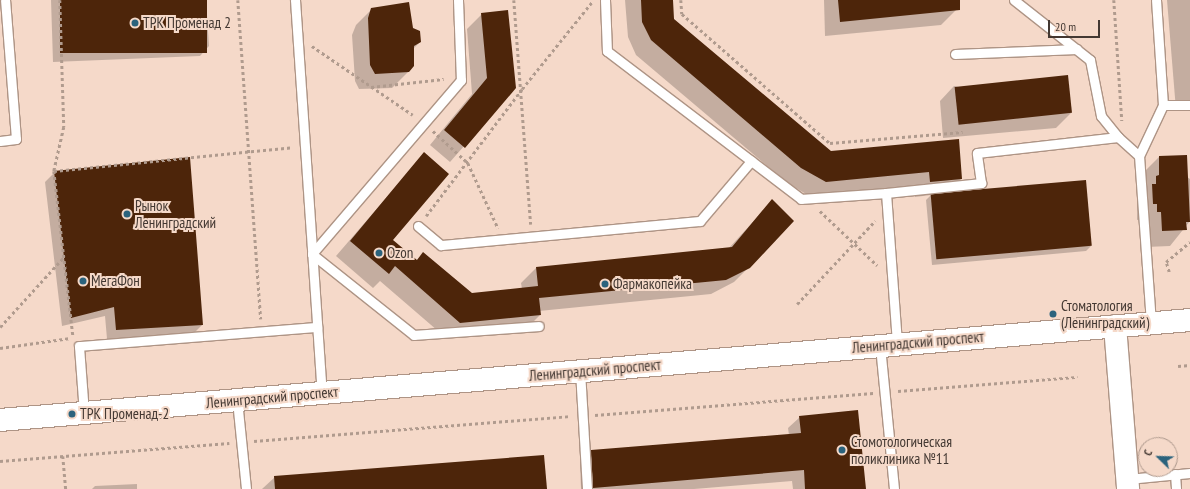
<!DOCTYPE html>
<meta charset="utf-8">
<style>
body{margin:0}
#map{position:relative;width:1190px;height:489px;overflow:hidden;background:#f5d9c9;font-family:"PT Sans Narrow",sans-serif}
div>[style]{position:absolute}
.shadow>*{inset:0;background:#0003}
.building>*{inset:0;background:#4d250a;transform-origin:0 0}
.path>*{height:2.5px;margin-top:-1.25px;transform-origin:0;background:repeating-linear-gradient(90deg,#b09b8e 0 3px,transparent 0 6px)}
.roads{filter:drop-shadow(1px 0 #ae9485) drop-shadow(-1px 0 #ae9485) drop-shadow(0 1px #ae9485) drop-shadow(0 -1px #ae9485)}
.lane>*{height:9px;margin:-4.5px;padding:0 4.5px;transform-origin:4.5px;border-radius:4.5px;background:#fff}
.secondary>*{height:22px;margin:-11px;padding:0 11px;transform-origin:11px;border-radius:11px;background:#fff}
.dots>*{width:11px;height:11px;translate:-50% -50%;box-sizing:border-box;border:2px solid #f5d9c9;border-radius:50%}
span{translate:-50% -50%;white-space:nowrap;text-align:center;line-height:1.15;-webkit-text-stroke:4px #f5d9c9;paint-order:stroke}
.poi-label{font-size:15px;color:#433832}
.left{translate:0 -50%;text-align:left}
.street-label{font-size:15px;color:#433832}
.north{position:absolute;left:1138px;top:437px;width:40px;height:40px;box-sizing:border-box;background:#f5d9c9;border:1px solid #ae998d;border-radius:50%;rotate:293deg;font-size:11px;font-weight:700;line-height:16px;text-align:center;color:#433832}
.north::after{content:'';display:block;margin:auto;width:14px;height:18px;background:#2b637d;clip-path:polygon(50% 0,100% 100%,50% 72%,0 100%)}
.scale{position:absolute;left:1048px;top:20px;width:52px;height:18px;box-sizing:border-box;border:2px solid #433832;border-top:0;padding-left:5px;font-size:12px;line-height:14px;white-space:nowrap;color:#433832;-webkit-text-stroke:3px #f5d9c9;paint-order:stroke}
</style>
<div id="map">
<div class="shadow">
<div style="clip-path:polygon(51px 0,206px 0,209px 46px,200px 56px,53px 62px)"></div>
<div style="clip-path:polygon(625px 0,672px 0,673px 20px,831px 152px,958px 141px,961px 179px,946px 194px,1091px 246px,1086px 251px,932px 265px,926px 200px,931px 195px,915px 197px,914px 186px,811px 197px,786px 182px,636px 55px,628px 37px)"></div>
<div style="clip-path:polygon(824px 0,955px 0,956px 10px,941px 25px,825px 36px)"></div>
<div style="clip-path:polygon(1167px 0,1190px 0,1190px 109px,1176px 110px)"></div>
<div style="clip-path:polygon(372px 9px,412px 28px,420px 42px,413px 49px,408px 72px,392px 88px,359px 89px,355px 81px,352px 35px,356px 25px)"></div>
<div style="clip-path:polygon(482px 14px,515px 88px,450px 162px,430px 145px,472px 94px,467px 29px)"></div>
<div style="clip-path:polygon(954px 86px,1071px 113px,1056px 128px,943px 138px,940px 101px)"></div>
<div style="clip-path:polygon(424px 154px,392px 240px,416px 261px,423px 254px,472px 294px,522px 289px,521px 283px,536px 268px,729px 248px,772px 201px,749px 267px,734px 282px,711px 294px,539px 311px,540px 315px,525px 330px,445px 337px,380px 281px,373px 288px,336px 256px)"></div>
<div style="clip-path:polygon(1159px 157px,1190px 179px,1190px 221px,1170px 246px,1146px 247px,1141px 219px,1137px 220px,1137px 201px,1140px 197px,1143px 173px)"></div>
<div style="clip-path:polygon(55px 172px,202px 325px,193px 334px,107px 339px,105px 316px,62px 326px,45px 182px)"></div>
<div style="clip-path:polygon(800px 417px,865px 489px,793px 489px,792px 481px,694px 489px,581px 489px,580px 463px,591px 451px,789px 435px,788px 428px)"></div>
<div style="clip-path:polygon(275px 477px,546px 489px,262px 489px)"></div>
<div style="clip-path:polygon(137px 484px,137px 489px,92px 489px,95px 486px)"></div>
</div>
<div class="building">
<div style="left:60px;top:0;width:147px;height:53px"></div>
<div style="clip-path:polygon(641px 0,673px 0,674px 19px,831px 151px,959px 139px,962px 179px,930px 182px,929px 172px,826px 182px,801px 168px,651px 40px,642px 22px)"></div>
<div style="clip-path:polygon(838px 0,960px 0,960px 10px,840px 22px)"></div>
<div style="clip-path:polygon(409px 2px,413px 28px,420px 31px,421px 42px,414px 46px,414px 66px,409px 72px,375px 74px,370px 65px,368px 18px,371px 8px)"></div>
<div style="clip-path:polygon(508px 10px,516px 88px,465px 148px,444px 130px,487px 78px,481px 13px)"></div>
<div style="left:1068px;top:75px;width:38px;height:114px;rotate:84deg"></div>
<div style="clip-path:polygon(424px 152px,449px 174px,393px 240px,417px 260px,423px 252px,472px 293px,538px 286px,536px 267px,732px 247px,772px 199px,794px 221px,750px 268px,726px 280px,539px 298px,541px 315px,460px 323px,395px 266px,389px 274px,350px 241px)"></div>
<div style="clip-path:polygon(1187px 155px,1190px 222px,1186px 222px,1187px 230px,1162px 231px,1161px 212px,1157px 212px,1157px 204px,1153px 204px,1152px 184px,1156px 184px,1156px 176px,1159px 175px,1159px 156px)"></div>
<div style="clip-path:polygon(190px 157px,203px 325px,116px 330px,114px 307px,71px 318px,54px 171px)"></div>
<div style="left:1086px;top:180px;width:66px;height:156px;rotate:85deg"></div>
<div style="clip-path:polygon(858px 410px,866px 489px,805px 489px,804px 470px,593px 488px,591px 450px,801px 433px,799px 416px)"></div>
<div style="clip-path:polygon(544px 455px,547px 489px,275px 489px,274px 476px)"></div>
</div>
<div class="path">
<div style="left:60px;top:0;width:127px;rotate:88.2deg"></div>
<div style="left:64px;top:127px;width:45px;rotate:102.8deg"></div>
<div style="left:54px;top:171px;width:165px;rotate:83.4deg"></div>
<div style="left:238px;top:0;width:320px;rotate:85.9deg"></div>
<div style="left:514px;top:0;width:225px;rotate:85.7deg"></div>
<div style="left:681px;top:0;width:14px;rotate:86deg"></div>
<div style="left:682px;top:14px;width:196px;rotate:41.1deg"></div>
<div style="left:830px;top:143px;width:133px;rotate:-4.7deg"></div>
<div style="left:1114px;top:0;width:121px;rotate:86.2deg"></div>
<div style="left:312px;top:46px;width:122px;rotate:34.3deg"></div>
<div style="left:371px;top:87px;width:73px;rotate:-6.3deg"></div>
<div style="left:433px;top:131px;width:47px;rotate:42.4deg"></div>
<div style="left:468px;top:163px;width:72px;rotate:65.2deg"></div>
<div style="left:54px;top:171px;width:240px;rotate:-5.7deg"></div>
<div style="left:820px;top:211px;width:79px;rotate:43.5deg"></div>
<div style="left:426px;top:216px;width:159px;rotate:-52.9deg"></div>
<div style="left:522px;top:89px;width:112px;rotate:-51.2deg"></div>
<div style="left:1169px;top:272px;width:10px;rotate:-107deg"></div>
<div style="left:1166px;top:262px;width:31px;rotate:-40deg"></div>
<div style="left:797px;top:304px;width:114px;rotate:-46.8deg"></div>
<div style="left:0;top:327px;width:95px;rotate:-47.6deg"></div>
<div style="left:0;top:348px;width:71px;rotate:-8.1deg"></div>
<div style="left:1178px;top:366px;width:12px;rotate:-5deg"></div>
<div style="left:898px;top:391px;width:180px;rotate:-4.5deg"></div>
<div style="left:595px;top:415px;width:279px;rotate:-4.5deg"></div>
<div style="left:254px;top:441px;width:317px;rotate:-4.5deg"></div>
<div style="left:63px;top:456px;width:33px;rotate:85deg"></div>
<div style="left:0;top:461px;width:230px;rotate:-4.5deg"></div>
</div>
<div class="roads">
<div class="lane">
<div style="left:295px;top:0;width:394px;rotate:86.1deg"></div>
<div style="left:458px;top:0;width:80px;rotate:87.9deg"></div>
<div style="left:461px;top:80px;width:229px;rotate:130.6deg"></div>
<div style="left:312px;top:254px;width:130px;rotate:38.5deg"></div>
<div style="left:414px;top:335px;width:125px;rotate:-4.1deg"></div>
<div style="left:605px;top:0;width:51px;rotate:87.8deg"></div>
<div style="left:607px;top:51px;width:244px;rotate:37.3deg"></div>
<div style="left:801px;top:199px;width:85px;rotate:-4deg"></div>
<div style="left:886px;top:193px;width:151px;rotate:85.8deg"></div>
<div style="left:1014px;top:0;width:97px;rotate:38.3deg"></div>
<div style="left:1090px;top:60px;width:57px;rotate:78.9deg"></div>
<div style="left:1101px;top:116px;width:27px;rotate:51deg"></div>
<div style="left:1118px;top:137px;width:28px;rotate:42deg"></div>
<div style="left:955px;top:54px;width:122px;rotate:-2.3deg"></div>
<div style="left:1163px;top:105px;width:27px"></div>
<div style="left:0;top:141px;width:16px;rotate:-7deg"></div>
<div style="left:16px;top:139px;width:139px;rotate:-94.5deg"></div>
<div style="left:886px;top:193px;width:96px;rotate:-6deg"></div>
<div style="left:981px;top:183px;width:30px;rotate:-98deg"></div>
<div style="left:977px;top:153px;width:142px;rotate:-6.5deg"></div>
<div style="left:418px;top:226px;width:30px;rotate:40deg"></div>
<div style="left:441px;top:245px;width:260px;rotate:-5.3deg"></div>
<div style="left:700px;top:221px;width:79px;rotate:-49.6deg"></div>
<div style="left:1151px;top:323px;width:167px;rotate:-94.1deg"></div>
<div style="left:1139px;top:156px;width:56px;rotate:-64.8deg"></div>
<div style="left:1163px;top:105px;width:105px;rotate:-93.8deg"></div>
<div style="left:880px;top:346px;width:144px;rotate:84.4deg"></div>
<div style="left:580px;top:371px;width:118px;rotate:86.6deg"></div>
<div style="left:237px;top:400px;width:89px;rotate:84.2deg"></div>
<div style="left:84px;top:413px;width:67px;rotate:-94.3deg"></div>
<div style="left:79px;top:346px;width:239px;rotate:-4.6deg"></div>
<div style="left:1175px;top:474px;width:15px;rotate:86deg"></div>
<div style="left:1128px;top:479px;width:62px;rotate:-5.5deg"></div>
</div>
<div class="secondary">
<div style="left:1115px;top:326px;width:164px;rotate:85.4deg"></div>
<div style="left:0;top:420px;width:1194px;rotate:-4.8deg"></div>
</div>
</div>
<div class="dots">
<div style="left:135px;top:23px;background:#2b637d"></div>
<div style="left:127px;top:214px;background:#2b637d"></div>
<div style="left:379px;top:253px;background:#2b637d"></div>
<div style="left:83px;top:281px;background:#2b637d"></div>
<div style="left:605px;top:284px;background:#2b637d"></div>
<div style="left:1053px;top:314px;background:#2b637d"></div>
<div style="left:72px;top:414px;background:#2b637d"></div>
<div style="left:842px;top:450px;background:#2b637d"></div>
</div>
<div class="poi-label">
<span class="left" style="left:143px;top:23px">ТРК Променад 2</span>
<span class="left" style="left:135px;top:214px">Рынок<br>Ленинградский</span>
<span class="left" style="left:387px;top:253px">Ozon</span>
<span class="left" style="left:91px;top:281px">МегаФон</span>
<span class="left" style="left:613px;top:284px">Фармакопейка</span>
<span class="left" style="left:1061px;top:314px">Стоматология<br>(Ленинградский)</span>
<span class="left" style="left:80px;top:414px">ТРК Променад-2</span>
<span class="left" style="left:851px;top:450px">Стомотологическая<br>поликлиника №11</span>
</div>
<div class="street-label">
<span style="left:918px;top:342px;rotate:-5deg">Ленинградский проспект</span>
<span style="left:595px;top:370px;rotate:-5deg">Ленинградский проспект</span>
<span style="left:272px;top:397px;rotate:-5deg">Ленинградский проспект</span>
</div>
<div class="north">С</div>
<div class="scale">20 m</div>
</div>
